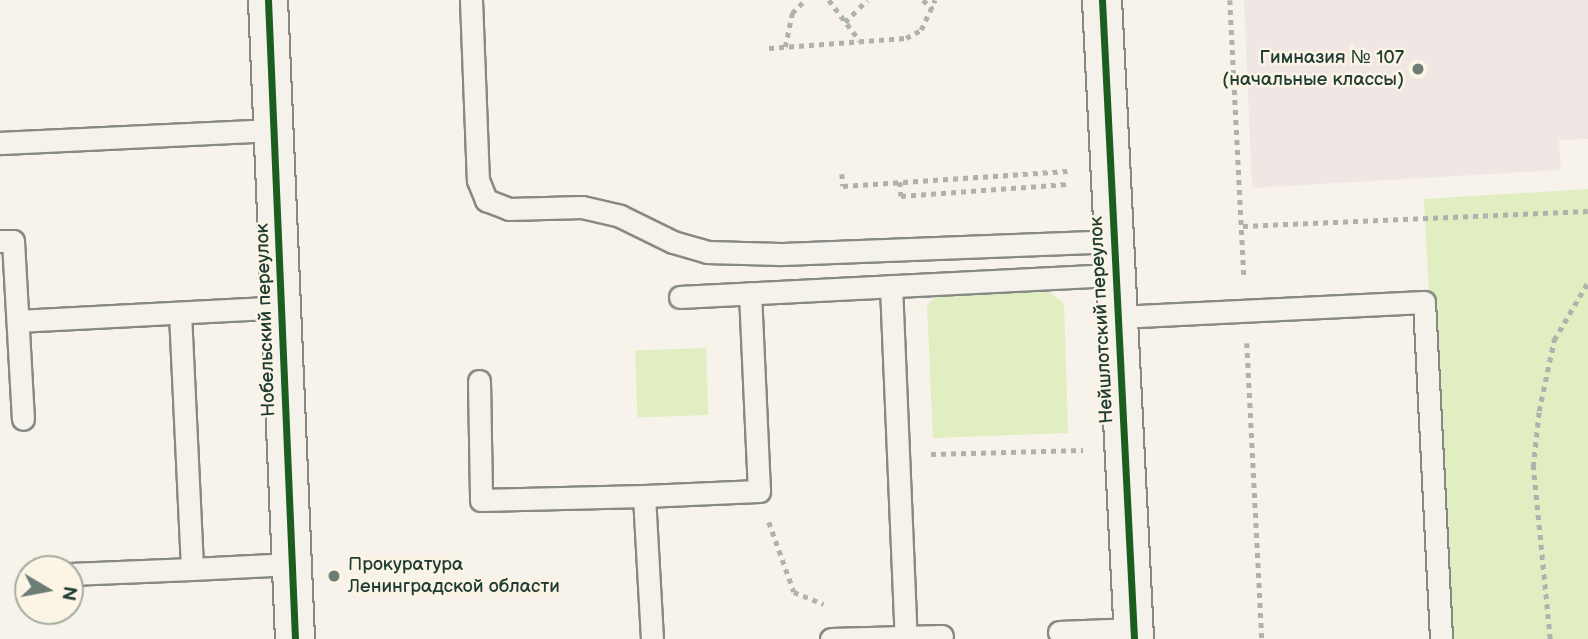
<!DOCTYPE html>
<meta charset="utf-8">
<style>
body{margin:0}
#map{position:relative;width:1588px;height:639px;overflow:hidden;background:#f7f3ea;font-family:"Balsamiq Sans",sans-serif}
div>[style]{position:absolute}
.built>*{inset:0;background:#f0e7e4}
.green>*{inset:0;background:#e0eec1;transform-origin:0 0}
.path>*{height:4.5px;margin-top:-2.25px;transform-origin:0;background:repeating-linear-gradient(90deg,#b0b2ad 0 5px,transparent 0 10px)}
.roads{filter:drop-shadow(2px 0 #868984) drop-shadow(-2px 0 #868984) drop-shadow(0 2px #868984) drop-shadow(0 -2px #868984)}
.service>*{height:21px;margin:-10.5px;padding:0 10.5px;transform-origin:10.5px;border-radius:10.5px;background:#f5f2ec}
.minor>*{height:38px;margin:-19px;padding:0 19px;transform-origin:19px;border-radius:19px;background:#f5f2ec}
.cycleway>*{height:7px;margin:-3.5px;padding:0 3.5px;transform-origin:3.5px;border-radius:3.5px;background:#1b5e20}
.dots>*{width:19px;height:19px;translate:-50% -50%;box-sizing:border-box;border:4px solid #fcf5e5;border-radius:50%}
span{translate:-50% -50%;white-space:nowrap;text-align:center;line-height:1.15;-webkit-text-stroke:5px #fcf5e5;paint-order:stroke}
.poi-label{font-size:19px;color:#1f3d34}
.right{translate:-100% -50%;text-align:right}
.left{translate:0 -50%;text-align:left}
.street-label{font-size:19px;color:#1f3d34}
.north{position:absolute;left:14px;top:555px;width:70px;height:70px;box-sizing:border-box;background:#fcf5e5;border:2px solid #a4ab9e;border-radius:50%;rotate:100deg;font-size:19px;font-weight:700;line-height:28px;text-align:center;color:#1f3d34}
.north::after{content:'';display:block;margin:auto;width:24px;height:32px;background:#6b7d74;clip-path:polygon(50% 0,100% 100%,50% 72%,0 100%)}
</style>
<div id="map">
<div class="built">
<div style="clip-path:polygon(1244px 0,1588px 0,1588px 139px,1559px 140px,1561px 170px,1252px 188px)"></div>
</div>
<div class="green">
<div style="clip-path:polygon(1588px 189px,1588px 639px,1447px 639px,1424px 199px)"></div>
<div style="clip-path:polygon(1049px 291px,1064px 304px,1068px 433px,933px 438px,927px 305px,938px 295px)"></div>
<div style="left:706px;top:348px;width:67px;height:71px;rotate:88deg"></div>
</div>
<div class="path">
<div style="left:829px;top:0;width:51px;rotate:52.9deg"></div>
<div style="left:923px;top:0;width:13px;rotate:42deg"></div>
<div style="left:1230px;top:0;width:275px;rotate:87.1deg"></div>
<div style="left:845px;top:22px;width:31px;rotate:-45deg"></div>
<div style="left:785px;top:47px;width:35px;rotate:-78deg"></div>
<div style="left:792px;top:13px;width:18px;rotate:-45deg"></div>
<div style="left:769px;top:48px;width:137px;rotate:-4.2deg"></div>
<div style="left:906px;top:38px;width:17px;rotate:-28deg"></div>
<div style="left:921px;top:30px;width:33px;rotate:-65deg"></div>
<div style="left:842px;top:174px;width:12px;rotate:85deg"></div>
<div style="left:843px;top:186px;width:225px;rotate:-3.8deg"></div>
<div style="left:900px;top:182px;width:14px;rotate:86deg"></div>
<div style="left:901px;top:196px;width:167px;rotate:-4.1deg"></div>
<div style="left:1243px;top:226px;width:345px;rotate:-2.5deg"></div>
<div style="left:1247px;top:343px;width:296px;rotate:87.1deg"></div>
<div style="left:931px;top:454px;width:152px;rotate:-1.5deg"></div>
<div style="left:769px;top:522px;width:74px;rotate:70.3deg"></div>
<div style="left:794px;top:592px;width:32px;rotate:22deg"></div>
<div style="left:1550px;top:639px;width:173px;rotate:-95.6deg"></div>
<div style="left:1533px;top:467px;width:56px;rotate:-83.9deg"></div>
<div style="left:1539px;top:411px;width:73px;rotate:-78.1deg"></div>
<div style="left:1554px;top:340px;width:67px;rotate:-59.6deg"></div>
</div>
<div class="roads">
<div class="service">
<div style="left:471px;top:0;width:180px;rotate:87.8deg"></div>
<div style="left:478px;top:180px;width:22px;rotate:68deg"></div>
<div style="left:486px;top:200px;width:25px;rotate:21deg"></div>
<div style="left:509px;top:209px;width:73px;rotate:-1.6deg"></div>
<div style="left:582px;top:207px;width:39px;rotate:13deg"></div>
<div style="left:620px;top:216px;width:59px;rotate:26.1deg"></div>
<div style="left:673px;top:242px;width:35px;rotate:16deg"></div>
<div style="left:707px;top:252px;width:73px;rotate:1.6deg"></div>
<div style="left:780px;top:254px;width:334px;rotate:-2.2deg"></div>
<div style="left:0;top:143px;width:274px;rotate:-2.7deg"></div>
<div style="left:0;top:241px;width:13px"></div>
<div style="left:13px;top:241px;width:178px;rotate:86.8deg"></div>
<div style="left:891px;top:286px;width:351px;rotate:87.6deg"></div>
<div style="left:680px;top:297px;width:437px;rotate:-2.9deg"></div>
<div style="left:180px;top:313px;width:256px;rotate:87.3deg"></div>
<div style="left:192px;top:569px;width:100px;rotate:-2.9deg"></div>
<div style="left:1118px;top:317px;width:306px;rotate:-2.8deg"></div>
<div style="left:1424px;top:302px;width:337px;rotate:87.1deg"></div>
<div style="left:18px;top:321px;width:263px;rotate:-3deg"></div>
<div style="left:479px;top:381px;width:119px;rotate:89deg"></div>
<div style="left:481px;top:500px;width:163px;rotate:-1.4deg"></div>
<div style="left:70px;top:574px;width:122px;rotate:-2.3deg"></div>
<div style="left:1059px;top:632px;width:75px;rotate:-2.3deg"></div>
<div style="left:652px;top:639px;width:143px;rotate:-93.2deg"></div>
<div style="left:644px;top:496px;width:115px;rotate:-2.5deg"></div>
<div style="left:759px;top:491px;width:198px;rotate:-92.6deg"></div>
<div style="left:831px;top:639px;width:111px;rotate:-1.5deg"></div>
</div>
<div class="minor">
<div style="left:268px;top:0;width:640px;rotate:87.58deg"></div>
<div style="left:1102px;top:0;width:640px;rotate:87.13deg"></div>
</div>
</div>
<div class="cycleway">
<div style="left:268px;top:0;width:640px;rotate:87.58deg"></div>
<div style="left:1102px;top:0;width:640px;rotate:87.13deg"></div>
</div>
<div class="dots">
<div style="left:1418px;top:69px;background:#6b7d74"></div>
<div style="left:334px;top:576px;background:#6b7d74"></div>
</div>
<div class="poi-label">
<span class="right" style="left:1404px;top:69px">Гимназия № 107<br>(начальные классы)</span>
<span class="left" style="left:348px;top:576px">Прокуратура<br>Ленинградской области</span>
</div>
<div class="street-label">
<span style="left:266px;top:320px;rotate:-92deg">Нобельский переулок</span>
<span style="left:1102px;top:320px;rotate:-93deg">Нейшлотский переулок</span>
</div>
<div class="north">N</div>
</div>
